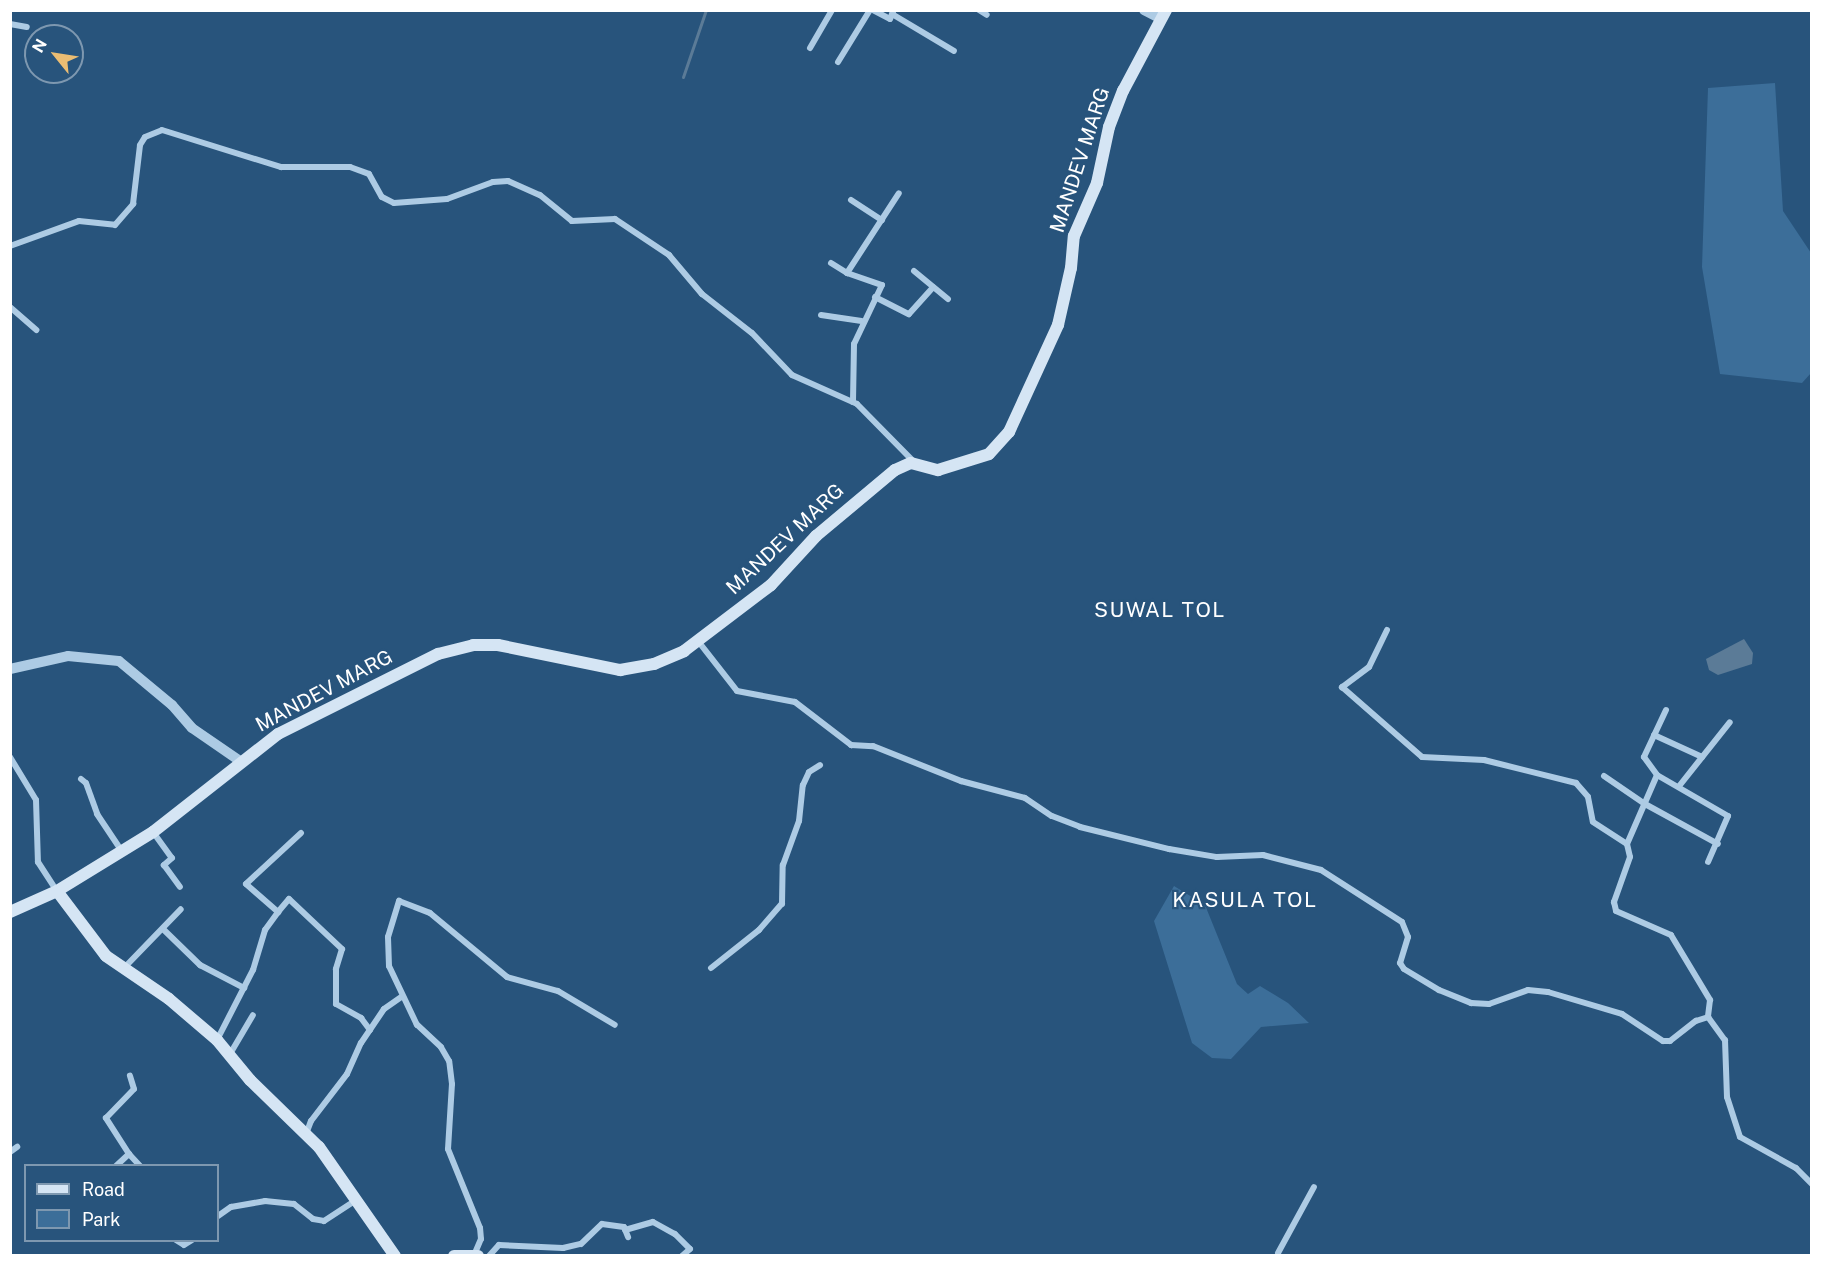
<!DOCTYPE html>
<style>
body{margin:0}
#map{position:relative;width:1822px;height:1266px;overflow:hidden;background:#28547c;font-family:"Public Sans",sans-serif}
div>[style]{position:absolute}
.green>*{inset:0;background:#3c6e99}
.water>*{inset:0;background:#5b7b97}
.stream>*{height:3px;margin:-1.5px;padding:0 1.5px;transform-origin:1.5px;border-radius:1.5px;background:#5b7b97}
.minor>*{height:6px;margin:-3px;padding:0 3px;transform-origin:3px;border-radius:3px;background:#adcbe4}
.tertiary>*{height:10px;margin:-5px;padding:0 5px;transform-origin:5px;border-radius:5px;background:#adcbe4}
.secondary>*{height:12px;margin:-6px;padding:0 6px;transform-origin:6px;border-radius:6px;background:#d5e5f4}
span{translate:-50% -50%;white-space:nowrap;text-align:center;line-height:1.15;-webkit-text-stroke:4.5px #28547c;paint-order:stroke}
.street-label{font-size:20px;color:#fff}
.neighbourhood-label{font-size:21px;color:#fff;letter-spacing:1.5px}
.frame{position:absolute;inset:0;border:12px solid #fff;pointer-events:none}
.legend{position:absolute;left:24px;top:1164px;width:195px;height:78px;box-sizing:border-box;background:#28547c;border:2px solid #7e98b0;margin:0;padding:8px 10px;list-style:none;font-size:18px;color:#fff}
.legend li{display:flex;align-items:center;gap:12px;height:30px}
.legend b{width:30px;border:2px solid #7e98b0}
.north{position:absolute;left:24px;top:24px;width:60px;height:60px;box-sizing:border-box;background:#28547c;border:2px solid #7e98b0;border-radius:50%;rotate:300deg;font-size:16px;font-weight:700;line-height:24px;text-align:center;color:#fff}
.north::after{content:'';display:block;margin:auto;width:21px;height:27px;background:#ebbd73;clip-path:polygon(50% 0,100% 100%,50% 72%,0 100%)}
</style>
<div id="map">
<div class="green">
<div style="clip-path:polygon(1775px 83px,1783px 211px,1811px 253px,1811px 373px,1802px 383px,1720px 374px,1702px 267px,1708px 88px)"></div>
<div style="clip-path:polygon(1174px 886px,1205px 905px,1237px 984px,1248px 994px,1260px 986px,1288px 1003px,1309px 1023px,1261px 1027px,1231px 1059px,1212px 1058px,1192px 1043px,1154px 921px)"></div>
</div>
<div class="water">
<div style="clip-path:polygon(1744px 639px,1753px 653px,1752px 664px,1718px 675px,1709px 670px,1706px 659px)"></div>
</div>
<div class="stream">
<div style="left:683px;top:77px;width:71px;rotate:-71.1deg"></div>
</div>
<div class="minor">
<div style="left:873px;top:10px;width:19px;rotate:28deg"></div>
<div style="left:890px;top:19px;width:8px;rotate:-67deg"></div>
<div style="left:979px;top:10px;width:9px;rotate:32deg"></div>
<div style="left:892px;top:14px;width:72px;rotate:30.8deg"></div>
<div style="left:10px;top:24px;width:17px;rotate:10deg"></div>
<div style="left:810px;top:48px;width:44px;rotate:-59.9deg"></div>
<div style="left:838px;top:62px;width:61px;rotate:-58.4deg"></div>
<div style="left:851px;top:200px;width:37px;rotate:33deg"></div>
<div style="left:10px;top:246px;width:73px;rotate:-19.9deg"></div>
<div style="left:79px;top:221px;width:36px;rotate:6deg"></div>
<div style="left:115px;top:225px;width:28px;rotate:-49deg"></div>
<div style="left:133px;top:204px;width:59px;rotate:-83.2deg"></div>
<div style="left:140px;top:145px;width:9px;rotate:-58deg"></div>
<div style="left:145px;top:137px;width:18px;rotate:-22deg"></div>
<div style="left:162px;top:130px;width:125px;rotate:17.3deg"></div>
<div style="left:281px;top:167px;width:69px"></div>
<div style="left:350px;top:167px;width:20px;rotate:20deg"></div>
<div style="left:369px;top:174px;width:26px;rotate:61deg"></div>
<div style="left:382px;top:197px;width:13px;rotate:27deg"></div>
<div style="left:394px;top:203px;width:53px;rotate:-4.3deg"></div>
<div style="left:447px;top:199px;width:49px;rotate:-20.3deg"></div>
<div style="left:493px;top:182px;width:15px;rotate:-4deg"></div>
<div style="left:508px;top:181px;width:35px;rotate:24deg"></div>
<div style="left:540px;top:195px;width:41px;rotate:39.1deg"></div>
<div style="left:572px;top:221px;width:43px;rotate:-2.7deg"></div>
<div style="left:615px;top:219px;width:65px;rotate:33.7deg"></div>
<div style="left:669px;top:255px;width:51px;rotate:49.8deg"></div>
<div style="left:702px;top:294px;width:63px;rotate:38deg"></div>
<div style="left:752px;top:333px;width:58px;rotate:46.4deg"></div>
<div style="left:792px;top:375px;width:71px;rotate:24deg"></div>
<div style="left:857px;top:404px;width:83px;rotate:45.5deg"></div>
<div style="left:831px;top:263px;width:19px;rotate:32deg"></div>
<div style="left:847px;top:273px;width:37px;rotate:19deg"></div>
<div style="left:882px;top:285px;width:65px;rotate:115.4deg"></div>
<div style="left:854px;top:344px;width:58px;rotate:91deg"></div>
<div style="left:914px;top:271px;width:44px;rotate:39.5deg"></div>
<div style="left:847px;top:273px;width:95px;rotate:-57deg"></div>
<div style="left:875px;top:297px;width:38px;rotate:27deg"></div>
<div style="left:909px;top:314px;width:36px;rotate:-48deg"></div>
<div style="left:10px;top:307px;width:35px;rotate:41deg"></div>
<div style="left:821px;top:315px;width:41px;rotate:8.3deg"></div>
<div style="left:1387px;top:630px;width:41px;rotate:115.9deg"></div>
<div style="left:1369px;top:667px;width:34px;rotate:143deg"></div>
<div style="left:1342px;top:687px;width:106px;rotate:41.2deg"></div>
<div style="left:1422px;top:757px;width:62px;rotate:2.8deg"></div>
<div style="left:1484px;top:760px;width:95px;rotate:14deg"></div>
<div style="left:1576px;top:783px;width:18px;rotate:49deg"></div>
<div style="left:1588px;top:797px;width:25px;rotate:79deg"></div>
<div style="left:1593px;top:822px;width:40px;rotate:32.9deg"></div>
<div style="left:1627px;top:844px;width:13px;rotate:77deg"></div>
<div style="left:1630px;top:857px;width:48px;rotate:109.6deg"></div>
<div style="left:1614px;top:902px;width:9px;rotate:77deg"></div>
<div style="left:1616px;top:911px;width:60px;rotate:23.6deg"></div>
<div style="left:1671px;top:935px;width:76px;rotate:59deg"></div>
<div style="left:1710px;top:1000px;width:17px;rotate:97deg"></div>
<div style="left:1708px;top:1017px;width:29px;rotate:54deg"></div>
<div style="left:1725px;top:1040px;width:57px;rotate:88deg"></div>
<div style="left:1727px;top:1097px;width:42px;rotate:72deg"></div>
<div style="left:1740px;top:1137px;width:64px;rotate:29deg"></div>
<div style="left:1796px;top:1168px;width:23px;rotate:45deg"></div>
<div style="left:698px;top:641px;width:63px;rotate:52deg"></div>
<div style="left:737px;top:691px;width:59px;rotate:10.7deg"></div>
<div style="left:795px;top:702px;width:71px;rotate:37.5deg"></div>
<div style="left:851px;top:745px;width:22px;rotate:3deg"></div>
<div style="left:873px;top:746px;width:95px;rotate:21.7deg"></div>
<div style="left:961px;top:781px;width:66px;rotate:14.9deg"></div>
<div style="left:1025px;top:798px;width:32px;rotate:34deg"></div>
<div style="left:1052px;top:816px;width:30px;rotate:21deg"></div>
<div style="left:1080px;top:827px;width:92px;rotate:13.9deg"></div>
<div style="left:1169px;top:849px;width:49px;rotate:9.5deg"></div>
<div style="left:1217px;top:857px;width:46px;rotate:-2.5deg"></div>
<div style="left:1263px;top:855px;width:60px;rotate:14.5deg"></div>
<div style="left:1321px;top:870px;width:96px;rotate:32.7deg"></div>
<div style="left:1402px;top:922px;width:16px;rotate:68deg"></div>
<div style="left:1408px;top:937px;width:27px;rotate:107deg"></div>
<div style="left:1400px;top:963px;width:7px;rotate:56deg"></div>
<div style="left:1404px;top:969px;width:41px;rotate:31deg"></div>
<div style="left:1439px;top:990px;width:35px;rotate:22deg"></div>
<div style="left:1471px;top:1003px;width:18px;rotate:3deg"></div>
<div style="left:1489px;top:1004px;width:41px;rotate:-19.7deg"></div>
<div style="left:1528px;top:990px;width:20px;rotate:6deg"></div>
<div style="left:1548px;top:992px;width:77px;rotate:16.6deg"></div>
<div style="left:1622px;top:1014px;width:49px;rotate:33.4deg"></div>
<div style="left:1663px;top:1041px;width:7px"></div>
<div style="left:1670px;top:1041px;width:33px;rotate:-38deg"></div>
<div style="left:1696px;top:1021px;width:13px;rotate:-18deg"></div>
<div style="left:1666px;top:710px;width:52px;rotate:115.1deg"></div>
<div style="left:1644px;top:757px;width:22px;rotate:54deg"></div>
<div style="left:1657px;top:775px;width:82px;rotate:30deg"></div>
<div style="left:1728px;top:816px;width:50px;rotate:113.5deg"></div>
<div style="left:1654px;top:735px;width:53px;rotate:24.6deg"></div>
<div style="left:10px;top:757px;width:50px;rotate:58.8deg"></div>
<div style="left:36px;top:800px;width:62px;rotate:88.2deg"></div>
<div style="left:38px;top:862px;width:35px;rotate:57deg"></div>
<div style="left:1604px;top:776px;width:50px;rotate:34.3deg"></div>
<div style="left:1645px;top:804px;width:83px;rotate:28.7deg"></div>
<div style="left:81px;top:779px;width:6px;rotate:39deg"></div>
<div style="left:86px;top:783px;width:33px;rotate:70deg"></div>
<div style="left:97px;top:814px;width:43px;rotate:56.3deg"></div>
<div style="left:1680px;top:785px;width:80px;rotate:-51.6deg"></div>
<div style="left:153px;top:832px;width:32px;rotate:54deg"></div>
<div style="left:172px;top:858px;width:11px;rotate:139deg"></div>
<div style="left:164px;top:865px;width:27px;rotate:54deg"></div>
<div style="left:301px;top:833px;width:75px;rotate:137.2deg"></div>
<div style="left:246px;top:884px;width:43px;rotate:41.2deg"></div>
<div style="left:278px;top:912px;width:17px;rotate:-50deg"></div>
<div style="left:289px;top:899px;width:73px;rotate:43.3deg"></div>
<div style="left:342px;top:949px;width:21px;rotate:107deg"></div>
<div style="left:336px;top:969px;width:35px;rotate:90deg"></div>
<div style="left:336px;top:1004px;width:29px;rotate:29deg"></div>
<div style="left:361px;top:1018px;width:15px;rotate:53deg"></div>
<div style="left:1627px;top:844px;width:75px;rotate:-66.5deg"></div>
<div style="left:163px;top:929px;width:52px;rotate:44.2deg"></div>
<div style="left:200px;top:965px;width:50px;rotate:27.6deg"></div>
<div style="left:711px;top:968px;width:61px;rotate:-38.4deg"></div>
<div style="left:759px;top:930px;width:35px;rotate:-49deg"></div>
<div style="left:782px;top:904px;width:39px;rotate:-89deg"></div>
<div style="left:783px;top:865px;width:47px;rotate:-70deg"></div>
<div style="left:799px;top:821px;width:36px;rotate:-84deg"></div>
<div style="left:803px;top:785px;width:14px;rotate:-65deg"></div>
<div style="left:809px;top:772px;width:13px;rotate:-32deg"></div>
<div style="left:123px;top:969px;width:83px;rotate:-46deg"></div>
<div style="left:217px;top:1040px;width:79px;rotate:-62.8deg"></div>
<div style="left:253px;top:970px;width:42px;rotate:-73.3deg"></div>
<div style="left:265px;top:930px;width:22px;rotate:-54deg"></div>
<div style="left:230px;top:1054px;width:45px;rotate:-59.5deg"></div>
<div style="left:306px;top:1134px;width:14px;rotate:-69deg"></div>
<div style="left:311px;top:1121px;width:59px;rotate:-52.5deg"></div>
<div style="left:347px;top:1074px;width:34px;rotate:-66deg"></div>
<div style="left:361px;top:1043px;width:41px;rotate:-55.9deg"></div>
<div style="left:384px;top:1009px;width:21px;rotate:-35deg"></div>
<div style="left:10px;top:1152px;width:9px;rotate:-36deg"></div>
<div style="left:129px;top:1154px;width:43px;rotate:-122.6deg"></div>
<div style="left:106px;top:1118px;width:40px;rotate:-46deg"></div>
<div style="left:134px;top:1089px;width:14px;rotate:-107deg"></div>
<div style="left:116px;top:1166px;width:18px;rotate:-43deg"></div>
<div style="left:129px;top:1154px;width:16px;rotate:47deg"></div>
<div style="left:218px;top:1216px;width:16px;rotate:-35deg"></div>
<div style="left:231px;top:1207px;width:35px;rotate:-10deg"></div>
<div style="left:265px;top:1201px;width:29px;rotate:6deg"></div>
<div style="left:294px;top:1204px;width:24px;rotate:38deg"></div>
<div style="left:313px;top:1219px;width:11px;rotate:10deg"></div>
<div style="left:324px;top:1221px;width:37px;rotate:-33deg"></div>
<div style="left:625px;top:1230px;width:29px;rotate:-16deg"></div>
<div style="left:653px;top:1222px;width:25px;rotate:29deg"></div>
<div style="left:675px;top:1234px;width:21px;rotate:45deg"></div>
<div style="left:690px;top:1249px;width:11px;rotate:139deg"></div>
<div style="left:176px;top:1240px;width:9px;rotate:32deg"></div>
<div style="left:184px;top:1245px;width:9px;rotate:-32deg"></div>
<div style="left:475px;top:1253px;width:15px;rotate:-67deg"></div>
<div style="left:481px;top:1239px;width:11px;rotate:-95deg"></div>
<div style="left:480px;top:1228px;width:85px;rotate:-112.1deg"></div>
<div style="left:448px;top:1149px;width:65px;rotate:-86.5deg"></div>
<div style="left:452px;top:1084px;width:23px;rotate:-97deg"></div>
<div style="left:449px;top:1061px;width:16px;rotate:-120deg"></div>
<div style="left:441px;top:1047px;width:33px;rotate:-137deg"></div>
<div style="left:417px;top:1025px;width:65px;rotate:-115.4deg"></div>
<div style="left:389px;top:966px;width:29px;rotate:-92deg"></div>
<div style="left:388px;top:937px;width:38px;rotate:-73deg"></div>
<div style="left:399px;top:901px;width:33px;rotate:21deg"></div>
<div style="left:430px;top:913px;width:100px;rotate:39.7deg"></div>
<div style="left:507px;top:977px;width:53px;rotate:15.4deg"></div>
<div style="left:558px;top:991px;width:66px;rotate:30.8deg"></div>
<div style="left:1278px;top:1253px;width:75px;rotate:-61.4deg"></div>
<div style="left:489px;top:1256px;width:15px;rotate:-48deg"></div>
<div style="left:499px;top:1245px;width:64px;rotate:2.7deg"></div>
<div style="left:563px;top:1248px;width:18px;rotate:-13deg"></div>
<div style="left:581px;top:1244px;width:29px;rotate:-44deg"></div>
<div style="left:602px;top:1224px;width:22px;rotate:8deg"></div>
<div style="left:624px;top:1227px;width:11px;rotate:68deg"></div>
</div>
<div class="tertiary">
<div style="left:1144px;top:10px;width:18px;rotate:27deg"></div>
<div style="left:10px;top:669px;width:59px;rotate:-12.6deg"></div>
<div style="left:68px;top:656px;width:51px;rotate:5.6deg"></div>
<div style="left:119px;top:661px;width:69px;rotate:39.7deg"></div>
<div style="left:172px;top:705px;width:30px;rotate:49deg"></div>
<div style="left:192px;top:728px;width:58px;rotate:34.5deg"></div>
</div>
<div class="secondary">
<div style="left:57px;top:891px;width:81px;rotate:53deg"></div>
<div style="left:106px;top:956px;width:76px;rotate:34.3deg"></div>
<div style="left:169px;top:999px;width:63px;rotate:40.5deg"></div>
<div style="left:217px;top:1040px;width:52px;rotate:50.5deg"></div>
<div style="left:250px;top:1080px;width:96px;rotate:44.2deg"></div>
<div style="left:319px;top:1147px;width:133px;rotate:55.1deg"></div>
<div style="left:10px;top:912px;width:51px;rotate:-24.1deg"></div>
<div style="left:57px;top:891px;width:113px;rotate:-31.6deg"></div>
<div style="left:153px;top:832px;width:159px;rotate:-38.1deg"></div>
<div style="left:278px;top:734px;width:179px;rotate:-26.6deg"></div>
<div style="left:438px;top:654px;width:36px;rotate:-14deg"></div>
<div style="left:473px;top:645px;width:25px"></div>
<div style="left:498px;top:645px;width:125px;rotate:11.6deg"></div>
<div style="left:620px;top:670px;width:35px;rotate:-10deg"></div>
<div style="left:654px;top:664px;width:33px;rotate:-23deg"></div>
<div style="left:684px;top:651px;width:109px;rotate:-37.2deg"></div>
<div style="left:771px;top:585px;width:67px;rotate:-47.4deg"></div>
<div style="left:816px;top:536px;width:103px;rotate:-39.9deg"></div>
<div style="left:895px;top:470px;width:17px;rotate:-24deg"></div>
<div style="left:911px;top:463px;width:28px;rotate:15deg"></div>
<div style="left:938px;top:470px;width:53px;rotate:-17.4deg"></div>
<div style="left:989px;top:454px;width:30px;rotate:-48deg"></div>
<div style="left:1009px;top:432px;width:118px;rotate:-65.4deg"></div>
<div style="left:1058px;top:325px;width:58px;rotate:-77.2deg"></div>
<div style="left:1071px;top:268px;width:32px;rotate:-85deg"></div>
<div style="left:1074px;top:236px;width:58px;rotate:-66.5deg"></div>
<div style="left:1097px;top:183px;width:57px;rotate:-77.9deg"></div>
<div style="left:1109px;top:127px;width:39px;rotate:-69deg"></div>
<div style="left:1123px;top:91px;width:92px;rotate:-62deg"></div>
<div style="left:454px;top:1256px;width:24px"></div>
</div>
<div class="street-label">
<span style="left:1080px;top:160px;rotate:-72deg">MANDEV MARG</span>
<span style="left:785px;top:539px;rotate:-43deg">MANDEV MARG</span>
<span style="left:324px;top:691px;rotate:-28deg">MANDEV MARG</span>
</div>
<div class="neighbourhood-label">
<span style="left:1160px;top:610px">SUWAL TOL</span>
<span style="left:1245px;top:900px">KASULA TOL</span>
</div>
<div class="frame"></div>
<ul class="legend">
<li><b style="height:8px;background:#d5e5f4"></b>Road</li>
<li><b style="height:16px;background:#3c6e99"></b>Park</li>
</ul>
<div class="north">N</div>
</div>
